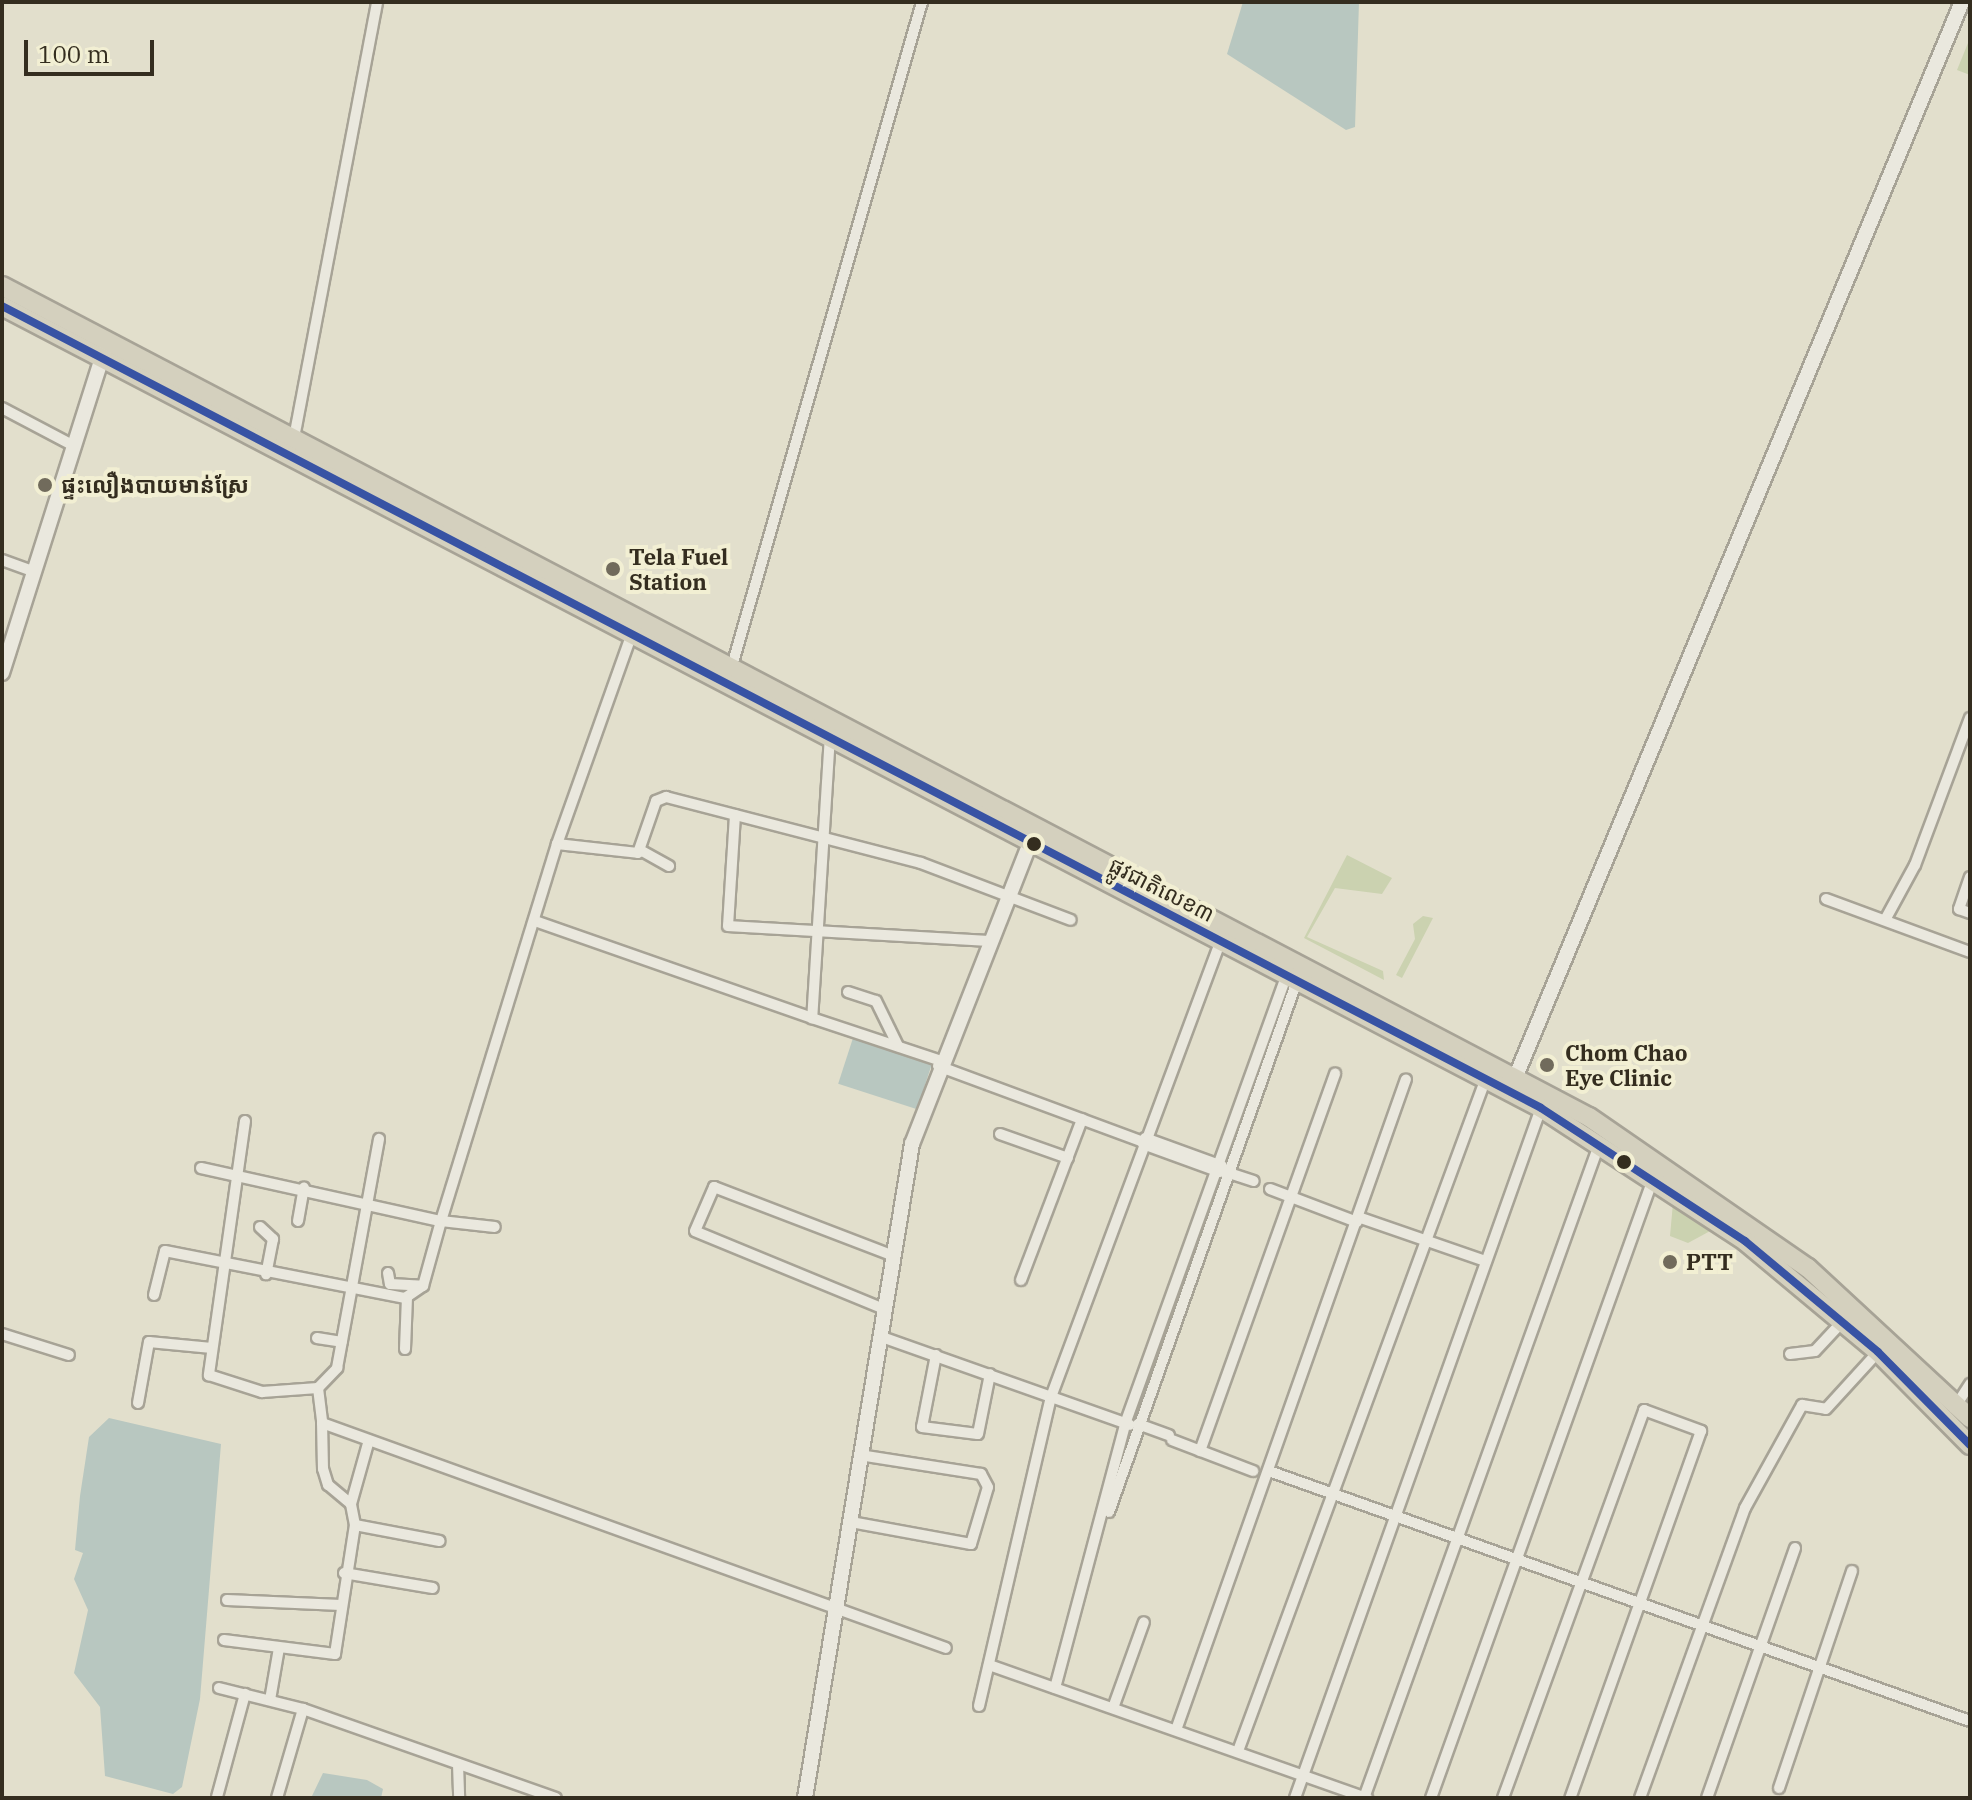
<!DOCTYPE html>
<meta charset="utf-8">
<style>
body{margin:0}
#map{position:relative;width:1972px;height:1800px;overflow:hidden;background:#e2dfcc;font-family:"IBM Plex Serif","Noto Sans Khmer",serif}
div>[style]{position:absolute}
.green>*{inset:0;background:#cbd2b0}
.water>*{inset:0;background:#b8c7c0;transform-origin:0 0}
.roads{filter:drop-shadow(2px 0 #a7a396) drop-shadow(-2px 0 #a7a396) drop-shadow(0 2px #a7a396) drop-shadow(0 -2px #a7a396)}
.street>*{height:10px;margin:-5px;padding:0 5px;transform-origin:5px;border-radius:5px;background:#eae8de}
.secondary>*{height:14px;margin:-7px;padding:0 7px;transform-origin:7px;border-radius:7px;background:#eae8de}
.highway>*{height:18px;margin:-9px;padding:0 9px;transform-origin:9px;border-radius:9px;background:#d4d0be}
.bus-1>*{height:8px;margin:-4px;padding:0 4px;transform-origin:4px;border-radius:4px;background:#3853a4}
.dots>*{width:22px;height:22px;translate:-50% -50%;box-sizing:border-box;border:4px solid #f2efd3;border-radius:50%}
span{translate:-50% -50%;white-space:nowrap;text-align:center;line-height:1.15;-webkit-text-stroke:8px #f2efd3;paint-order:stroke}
.poi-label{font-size:22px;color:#342d1f;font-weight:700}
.left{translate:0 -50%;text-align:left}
.street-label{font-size:22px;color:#342d1f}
.frame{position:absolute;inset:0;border:4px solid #342d1f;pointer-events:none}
.scale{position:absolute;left:24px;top:40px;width:130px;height:36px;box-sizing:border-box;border:4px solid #342d1f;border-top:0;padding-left:10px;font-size:24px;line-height:28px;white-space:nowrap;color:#342d1f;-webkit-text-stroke:6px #f2efd3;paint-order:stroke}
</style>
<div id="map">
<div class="green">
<div style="clip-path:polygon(1970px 38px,1970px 75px,1957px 70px)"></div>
<div style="clip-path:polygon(1347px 855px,1392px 878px,1382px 894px,1335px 888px,1307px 937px,1383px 971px,1384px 980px,1304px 938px)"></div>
<div style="clip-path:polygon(1423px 916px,1433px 918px,1402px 978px,1396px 975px,1415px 939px,1413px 924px)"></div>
<div style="clip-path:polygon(1673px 1203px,1712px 1230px,1688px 1243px,1670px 1236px)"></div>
</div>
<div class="water">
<div style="clip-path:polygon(1243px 2px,1359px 2px,1355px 127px,1346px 130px,1227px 54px)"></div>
<div style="left:853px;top:1038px;width:83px;height:48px;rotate:18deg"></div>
<div style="clip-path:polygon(109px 1418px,221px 1444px,200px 1699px,182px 1787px,173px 1794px,105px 1776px,100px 1707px,74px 1673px,88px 1610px,74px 1579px,83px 1553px,75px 1550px,80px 1496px,89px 1437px)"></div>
<div style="clip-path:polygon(323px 1773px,367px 1780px,383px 1789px,381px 1798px,311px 1798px)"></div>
</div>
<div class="roads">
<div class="street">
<div style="left:2px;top:408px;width:81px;rotate:27.8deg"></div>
<div style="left:294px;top:438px;width:444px;rotate:-79.2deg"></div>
<div style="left:2px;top:560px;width:33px;rotate:20deg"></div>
<div style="left:732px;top:666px;width:691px;rotate:-74.03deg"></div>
<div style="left:830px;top:735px;width:284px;rotate:93.6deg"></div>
<div style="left:812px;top:1018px;width:136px;rotate:18.4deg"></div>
<div style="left:735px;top:815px;width:111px;rotate:93.6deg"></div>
<div style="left:728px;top:926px;width:261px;rotate:3.3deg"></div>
<div style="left:557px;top:844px;width:81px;rotate:6.3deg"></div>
<div style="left:638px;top:853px;width:55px;rotate:-70.9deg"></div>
<div style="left:656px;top:801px;width:11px;rotate:-22deg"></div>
<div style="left:666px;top:797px;width:263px;rotate:14.5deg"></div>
<div style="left:921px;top:863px;width:160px;rotate:20.8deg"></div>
<div style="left:642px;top:851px;width:31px;rotate:29deg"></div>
<div style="left:1970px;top:877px;width:34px;rotate:109deg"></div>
<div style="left:1959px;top:909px;width:12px;rotate:20deg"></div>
<div style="left:1826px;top:899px;width:153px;rotate:20.2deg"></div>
<div style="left:1885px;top:920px;width:63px;rotate:-61.4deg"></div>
<div style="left:1915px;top:865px;width:157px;rotate:-69.5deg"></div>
<div style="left:535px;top:921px;width:293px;rotate:19.3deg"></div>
<div style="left:848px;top:992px;width:29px;rotate:18deg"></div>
<div style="left:876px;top:1001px;width:50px;rotate:63.9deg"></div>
<div style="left:938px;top:1066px;width:220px;rotate:20.3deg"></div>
<div style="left:245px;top:1121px;width:257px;rotate:98.1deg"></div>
<div style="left:209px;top:1375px;width:56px;rotate:17.8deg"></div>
<div style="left:262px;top:1392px;width:56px;rotate:-4.1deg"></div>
<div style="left:318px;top:1388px;width:28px;rotate:-46deg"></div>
<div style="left:337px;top:1368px;width:233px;rotate:-79.6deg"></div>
<div style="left:1000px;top:1134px;width:72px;rotate:19.4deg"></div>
<div style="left:1145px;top:1138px;width:82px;rotate:20deg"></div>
<div style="left:1143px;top:1144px;width:82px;rotate:20deg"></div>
<div style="left:201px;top:1168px;width:246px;rotate:12.5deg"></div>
<div style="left:441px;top:1221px;width:394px;rotate:-72.9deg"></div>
<div style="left:557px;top:844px;width:224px;rotate:-70.4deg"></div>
<div style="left:1226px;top:1172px;width:29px;rotate:18deg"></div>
<div style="left:1270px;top:1189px;width:93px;rotate:20.8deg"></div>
<div style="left:1358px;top:1217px;width:134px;rotate:19.1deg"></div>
<div style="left:298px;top:1221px;width:34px;rotate:-80deg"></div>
<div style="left:260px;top:1227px;width:18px;rotate:43deg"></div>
<div style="left:273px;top:1239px;width:36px;rotate:101deg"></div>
<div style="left:388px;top:1273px;width:11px;rotate:80deg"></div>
<div style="left:390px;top:1284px;width:33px;rotate:3deg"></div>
<div style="left:1021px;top:1280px;width:172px;rotate:-69.2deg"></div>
<div style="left:154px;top:1295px;width:45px;rotate:-76deg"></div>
<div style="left:165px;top:1251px;width:245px;rotate:11.1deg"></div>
<div style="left:405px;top:1298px;width:22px;rotate:-34deg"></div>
<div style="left:423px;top:1286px;width:67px;rotate:-74.5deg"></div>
<div style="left:441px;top:1221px;width:54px;rotate:6.3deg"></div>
<div style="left:884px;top:1309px;width:204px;rotate:-157.6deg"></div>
<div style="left:695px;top:1231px;width:48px;rotate:-66.6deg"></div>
<div style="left:714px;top:1187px;width:193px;rotate:21deg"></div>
<div style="left:2px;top:1334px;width:70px;rotate:17.4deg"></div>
<div style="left:879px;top:1336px;width:266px;rotate:19.5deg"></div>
<div style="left:317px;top:1338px;width:25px;rotate:9deg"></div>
<div style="left:405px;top:1349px;width:51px;rotate:-87.8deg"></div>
<div style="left:1790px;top:1354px;width:25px;rotate:-7deg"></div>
<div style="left:1815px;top:1351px;width:41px;rotate:-47deg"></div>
<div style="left:936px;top:1355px;width:73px;rotate:101deg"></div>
<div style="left:922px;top:1427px;width:56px;rotate:7.1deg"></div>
<div style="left:978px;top:1434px;width:61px;rotate:-78.7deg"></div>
<div style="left:318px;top:1388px;width:35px;rotate:83deg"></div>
<div style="left:322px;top:1423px;width:663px;rotate:19.83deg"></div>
<div style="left:138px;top:1403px;width:62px;rotate:-79.8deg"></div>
<div style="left:149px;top:1342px;width:63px;rotate:5.4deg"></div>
<div style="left:1957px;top:1404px;width:24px;rotate:-57deg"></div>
<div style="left:1138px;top:1424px;width:33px;rotate:20deg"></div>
<div style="left:1172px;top:1440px;width:87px;rotate:20.9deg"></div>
<div style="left:1200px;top:1451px;width:401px;rotate:-70.3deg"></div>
<div style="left:1269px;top:1471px;width:744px;rotate:19.63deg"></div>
<div style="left:351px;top:1504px;width:66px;rotate:-74.3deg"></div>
<div style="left:1109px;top:1512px;width:566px;rotate:-70.51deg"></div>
<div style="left:851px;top:1522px;width:122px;rotate:10.4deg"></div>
<div style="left:971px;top:1544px;width:59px;rotate:-73.4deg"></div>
<div style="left:988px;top:1487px;width:15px;rotate:-118deg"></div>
<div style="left:981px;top:1474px;width:123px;rotate:-171.1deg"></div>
<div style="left:355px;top:1525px;width:86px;rotate:10.7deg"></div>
<div style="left:344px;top:1573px;width:90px;rotate:9.6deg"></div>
<div style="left:227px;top:1600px;width:114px;rotate:2.5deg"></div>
<div style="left:224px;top:1640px;width:112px;rotate:7.2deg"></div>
<div style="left:335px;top:1654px;width:131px;rotate:-81.2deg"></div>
<div style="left:355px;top:1525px;width:21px;rotate:-101deg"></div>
<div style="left:351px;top:1504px;width:30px;rotate:-140deg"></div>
<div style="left:328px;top:1485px;width:17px;rotate:-107deg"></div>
<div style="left:323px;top:1469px;width:46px;rotate:-91.2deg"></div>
<div style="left:989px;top:1665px;width:401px;rotate:19.4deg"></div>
<div style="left:219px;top:1688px;width:87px;rotate:14deg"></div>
<div style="left:303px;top:1709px;width:268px;rotate:19.4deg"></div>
<div style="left:1055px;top:1688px;width:273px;rotate:-75.1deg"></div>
<div style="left:1125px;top:1424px;width:479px;rotate:-70.2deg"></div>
<div style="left:270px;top:1700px;width:53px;rotate:-80.2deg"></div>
<div style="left:979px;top:1706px;width:317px;rotate:-76.9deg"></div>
<div style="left:1051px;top:1397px;width:489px;rotate:-69.6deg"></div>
<div style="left:1113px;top:1708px;width:91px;rotate:-70.2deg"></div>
<div style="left:1176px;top:1730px;width:690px;rotate:-70.54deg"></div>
<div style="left:1238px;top:1751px;width:717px;rotate:-69.77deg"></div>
<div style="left:458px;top:1764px;width:34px;rotate:88deg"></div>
<div style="left:1779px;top:1788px;width:229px;rotate:-71.4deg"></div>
<div style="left:217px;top:1797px;width:107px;rotate:-74.8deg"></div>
<div style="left:277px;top:1798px;width:93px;rotate:-73.7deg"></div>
<div style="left:1295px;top:1798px;width:733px;rotate:-70.38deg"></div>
<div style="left:1364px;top:1798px;width:697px;rotate:-70.21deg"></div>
<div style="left:1431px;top:1798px;width:658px;rotate:-70.27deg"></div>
<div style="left:1503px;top:1798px;width:413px;rotate:-70deg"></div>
<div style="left:1644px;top:1410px;width:61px;rotate:20.2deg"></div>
<div style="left:1701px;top:1431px;width:390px;rotate:109.6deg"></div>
<div style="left:1640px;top:1798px;width:308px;rotate:-70.1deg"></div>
<div style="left:1745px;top:1508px;width:118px;rotate:-61deg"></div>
<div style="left:1802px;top:1405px;width:24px;rotate:9deg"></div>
<div style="left:1826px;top:1409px;width:77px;rotate:-47.6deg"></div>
<div style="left:1707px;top:1798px;width:265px;rotate:-70.6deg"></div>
</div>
<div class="secondary">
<div style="left:2px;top:673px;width:340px;rotate:-72.4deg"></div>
<div style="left:1511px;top:1088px;width:1176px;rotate:-67.45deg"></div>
<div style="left:805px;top:1798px;width:663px;rotate:-80.71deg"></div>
<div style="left:912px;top:1144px;width:326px;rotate:-68.6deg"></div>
</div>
<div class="highway">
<div style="left:2px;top:286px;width:1791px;rotate:27.64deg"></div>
<div style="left:1589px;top:1117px;width:266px;rotate:34.6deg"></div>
<div style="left:1808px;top:1268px;width:221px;rotate:42.8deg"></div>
<div style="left:2px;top:306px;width:1735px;rotate:27.52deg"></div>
<div style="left:1541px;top:1108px;width:244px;rotate:33.1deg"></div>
<div style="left:1745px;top:1241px;width:173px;rotate:39.8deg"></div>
<div style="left:1878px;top:1352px;width:131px;rotate:45.3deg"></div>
</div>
</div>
<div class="bus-1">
<div style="left:2px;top:306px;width:1735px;rotate:27.52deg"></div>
<div style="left:1541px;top:1108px;width:244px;rotate:33.1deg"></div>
<div style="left:1745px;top:1241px;width:173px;rotate:39.8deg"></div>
<div style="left:1878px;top:1352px;width:131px;rotate:45.3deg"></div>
</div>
<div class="dots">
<div style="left:45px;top:485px;background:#716b5c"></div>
<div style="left:613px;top:569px;background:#716b5c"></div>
<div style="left:1034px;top:844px;background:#342d1f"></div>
<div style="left:1547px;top:1065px;background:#716b5c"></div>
<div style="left:1624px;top:1162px;background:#342d1f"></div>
<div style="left:1670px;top:1262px;background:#716b5c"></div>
</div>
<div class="poi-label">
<span class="left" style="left:61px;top:485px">ផ្ទះលឿងបាយមាន់ស្រែ</span>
<span class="left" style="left:629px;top:569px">Tela Fuel<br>Station</span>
<span class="left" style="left:1565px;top:1065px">Chom Chao<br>Eye Clinic</span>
<span class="left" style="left:1686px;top:1262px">PTT</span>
</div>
<div class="street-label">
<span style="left:1162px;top:889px;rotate:27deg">ផ្លូវជាតិលេខ៣</span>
</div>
<div class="frame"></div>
<div class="scale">100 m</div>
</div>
